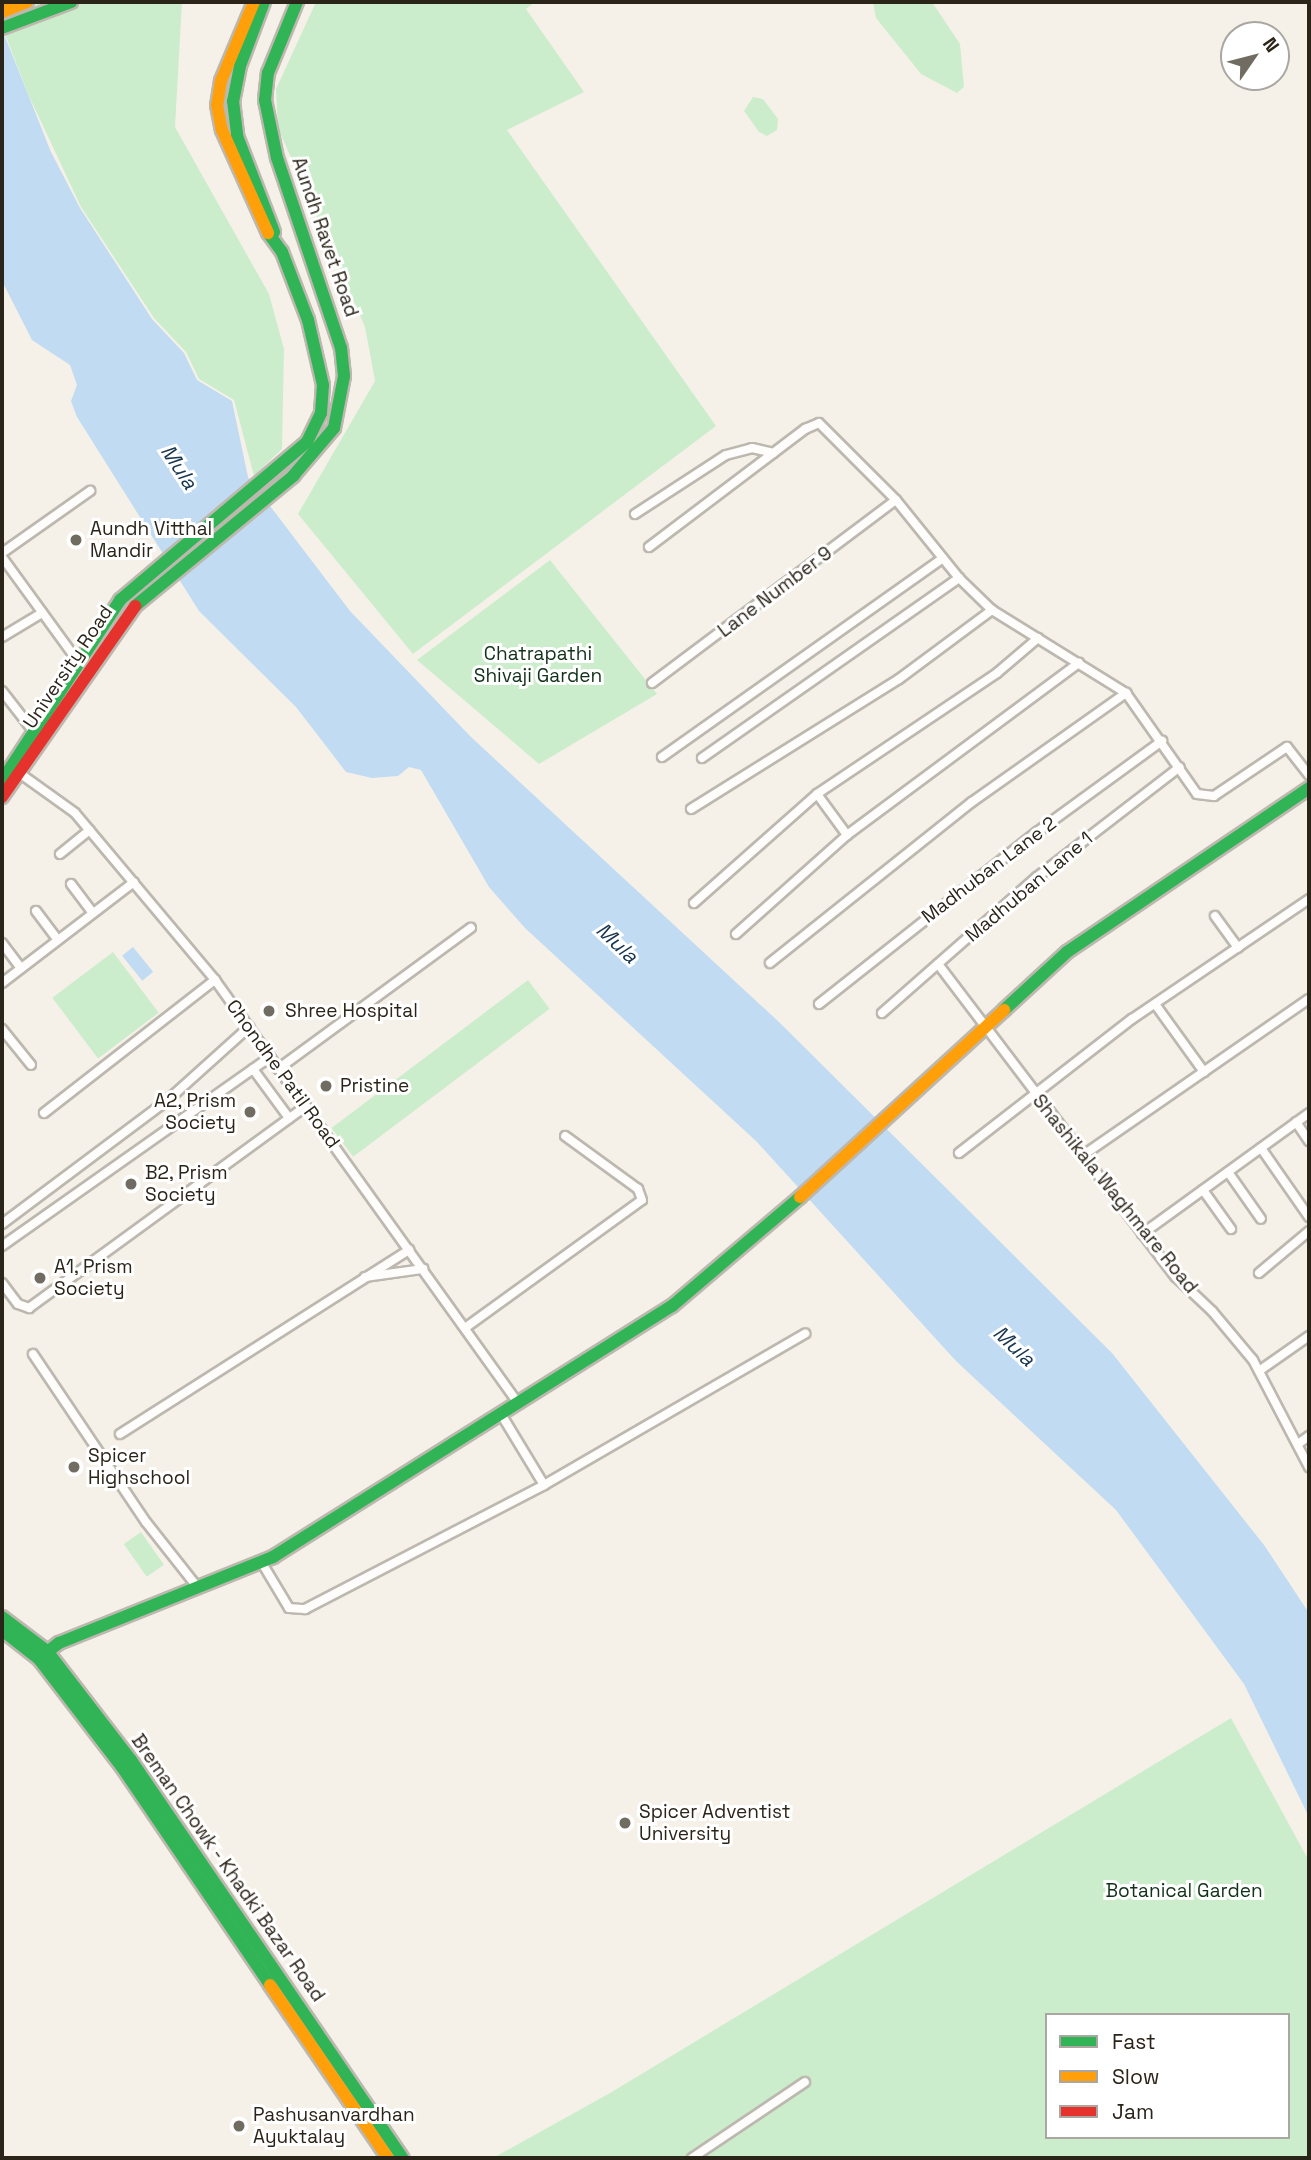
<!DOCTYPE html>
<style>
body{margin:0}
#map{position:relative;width:1311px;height:2160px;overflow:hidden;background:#f6f1e8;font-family:"Space Grotesk",sans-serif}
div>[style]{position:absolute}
.green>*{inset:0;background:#ccedcc;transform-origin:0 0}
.water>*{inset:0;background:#c0dbf2;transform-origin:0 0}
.roads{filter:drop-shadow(2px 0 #bdb8af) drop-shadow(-2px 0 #bdb8af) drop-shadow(0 2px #bdb8af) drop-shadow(0 -2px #bdb8af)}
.street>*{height:8px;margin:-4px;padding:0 4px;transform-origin:4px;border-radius:4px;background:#fefdfc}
.fast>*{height:12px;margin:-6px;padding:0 6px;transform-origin:6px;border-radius:6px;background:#30b455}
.slow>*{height:12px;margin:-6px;padding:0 6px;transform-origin:6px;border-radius:6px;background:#ff9f0a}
.jam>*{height:12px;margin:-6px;padding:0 6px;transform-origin:6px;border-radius:6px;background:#e5322d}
.dots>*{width:19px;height:19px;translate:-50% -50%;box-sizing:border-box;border:4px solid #fff;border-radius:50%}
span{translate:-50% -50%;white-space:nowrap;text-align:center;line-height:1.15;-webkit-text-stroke:6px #fff;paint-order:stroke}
.street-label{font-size:19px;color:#2a2419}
.poi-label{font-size:19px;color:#2a2419}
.left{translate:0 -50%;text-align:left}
.right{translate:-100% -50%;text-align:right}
.park-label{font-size:19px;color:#123119}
.water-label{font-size:21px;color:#17354e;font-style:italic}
.frame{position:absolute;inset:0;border:4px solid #2a2419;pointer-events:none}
.legend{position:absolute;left:1045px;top:2013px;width:245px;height:126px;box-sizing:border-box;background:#fff;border:2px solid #aaa7a3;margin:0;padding:9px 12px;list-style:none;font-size:21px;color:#2a2419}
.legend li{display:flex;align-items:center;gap:14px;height:35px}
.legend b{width:35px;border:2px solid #aaa7a3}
.north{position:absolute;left:1220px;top:21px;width:70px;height:70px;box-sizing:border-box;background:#fff;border:2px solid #aaa7a3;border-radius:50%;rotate:55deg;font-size:19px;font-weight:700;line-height:28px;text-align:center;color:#2a2419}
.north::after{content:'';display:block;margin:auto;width:24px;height:32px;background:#716c61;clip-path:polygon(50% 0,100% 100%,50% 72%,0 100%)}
</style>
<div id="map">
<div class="green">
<div style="clip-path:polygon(2px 2px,182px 2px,175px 127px,269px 294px,284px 349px,282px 449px,254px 476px,234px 400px,199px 379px,186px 352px,154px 318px,81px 207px,28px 94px,2px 26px)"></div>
<div style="clip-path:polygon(316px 2px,535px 2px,526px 9px,584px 92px,507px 130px,716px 426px,413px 654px,298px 514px,375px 381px,365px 327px,278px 128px,276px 89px)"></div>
<div style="clip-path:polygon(873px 2px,932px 2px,960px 44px,964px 87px,957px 93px,921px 74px,876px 18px)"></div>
<div style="clip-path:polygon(753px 97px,763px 99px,778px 119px,777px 130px,767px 136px,759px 132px,744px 111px)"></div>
<div style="clip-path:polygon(550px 560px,657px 694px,539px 764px,417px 660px)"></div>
<div style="left:113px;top:952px;width:76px;height:76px;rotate:53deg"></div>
<div style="left:528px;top:980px;width:36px;height:246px;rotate:53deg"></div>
<div style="left:141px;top:1532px;width:40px;height:21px;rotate:55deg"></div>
<div style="clip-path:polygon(evenodd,1231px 1718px,1309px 1861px,1309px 2158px,493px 2158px,610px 2093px,1231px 1718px,1047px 2015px,1288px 2015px,1288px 2137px,1047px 2137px,1047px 2015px)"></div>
</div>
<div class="water">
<div style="clip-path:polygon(2px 29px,51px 152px,80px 208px,152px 319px,184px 353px,197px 380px,232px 401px,248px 477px,350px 611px,471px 737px,780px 1023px,1112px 1353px,1264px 1545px,1309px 1613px,1309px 1817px,1244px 1684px,1116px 1510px,956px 1361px,756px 1141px,525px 928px,489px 887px,421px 770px,409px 767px,398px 776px,372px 778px,346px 772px,296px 707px,199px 611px,77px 417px,71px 401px,77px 385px,70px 365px,32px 340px,2px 281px)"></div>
<div style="left:133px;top:947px;width:32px;height:14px;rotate:51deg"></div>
</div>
<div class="roads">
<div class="street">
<div style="left:635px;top:514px;width:108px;rotate:-33deg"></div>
<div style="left:726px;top:455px;width:27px;rotate:-15deg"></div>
<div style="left:752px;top:448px;width:22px;rotate:13deg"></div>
<div style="left:649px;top:547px;width:196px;rotate:-37.1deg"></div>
<div style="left:805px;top:429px;width:15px;rotate:-23deg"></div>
<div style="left:819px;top:423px;width:109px;rotate:45deg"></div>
<div style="left:896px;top:500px;width:100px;rotate:51.1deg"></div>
<div style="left:959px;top:578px;width:46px;rotate:44.1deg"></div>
<div style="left:992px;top:610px;width:158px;rotate:31.8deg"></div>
<div style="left:1126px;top:693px;width:123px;rotate:54.9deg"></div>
<div style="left:1197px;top:794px;width:17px;rotate:7deg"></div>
<div style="left:1214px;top:796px;width:88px;rotate:-33.9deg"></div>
<div style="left:1287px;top:747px;width:36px;rotate:52deg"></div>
<div style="left:2px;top:553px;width:108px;rotate:-35.2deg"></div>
<div style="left:2px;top:557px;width:131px;rotate:54deg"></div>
<div style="left:2px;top:637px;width:47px;rotate:-31deg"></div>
<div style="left:652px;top:683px;width:305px;rotate:-36.9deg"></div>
<div style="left:2px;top:691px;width:52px;rotate:52deg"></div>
<div style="left:662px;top:757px;width:344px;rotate:-35.3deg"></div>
<div style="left:702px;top:758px;width:314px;rotate:-35deg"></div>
<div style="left:18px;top:772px;width:70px;rotate:35.7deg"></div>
<div style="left:75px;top:813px;width:218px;rotate:50deg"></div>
<div style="left:215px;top:980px;width:520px;rotate:54.39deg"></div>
<div style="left:817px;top:794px;width:51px;rotate:53.8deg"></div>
<div style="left:691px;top:809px;width:245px;rotate:-32deg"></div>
<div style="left:899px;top:679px;width:116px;rotate:-36.6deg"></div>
<div style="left:60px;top:854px;width:38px;rotate:-39deg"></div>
<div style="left:71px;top:884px;width:36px;rotate:53deg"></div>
<div style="left:694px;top:903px;width:164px;rotate:-41.5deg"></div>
<div style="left:817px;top:794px;width:217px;rotate:-33.9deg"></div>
<div style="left:997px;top:673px;width:54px;rotate:-40.5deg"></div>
<div style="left:36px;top:911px;width:36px;rotate:53deg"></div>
<div style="left:1215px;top:916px;width:39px;rotate:54deg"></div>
<div style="left:736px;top:934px;width:149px;rotate:-41.7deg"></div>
<div style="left:847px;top:835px;width:289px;rotate:-36.6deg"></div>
<div style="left:2px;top:943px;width:31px;rotate:53deg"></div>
<div style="left:770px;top:963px;width:258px;rotate:-38.6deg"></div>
<div style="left:972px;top:802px;width:189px;rotate:-35.3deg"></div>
<div style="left:938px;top:964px;width:393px;rotate:52.8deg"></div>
<div style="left:1176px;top:1277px;width:50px;rotate:43.4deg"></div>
<div style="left:1212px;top:1311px;width:64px;rotate:50.1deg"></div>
<div style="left:1253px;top:1360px;width:121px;rotate:62.4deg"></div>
<div style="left:2px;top:983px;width:166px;rotate:-37.4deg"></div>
<div style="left:819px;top:1004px;width:278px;rotate:-38.3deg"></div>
<div style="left:1037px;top:832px;width:155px;rotate:-36.1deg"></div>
<div style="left:1155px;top:1004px;width:84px;rotate:54.2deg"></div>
<div style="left:882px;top:1013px;width:206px;rotate:-41.3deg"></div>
<div style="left:1037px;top:877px;width:180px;rotate:-37.6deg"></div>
<div style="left:2px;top:1029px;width:46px;rotate:51.1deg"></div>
<div style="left:253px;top:1069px;width:61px;rotate:53.7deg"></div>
<div style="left:278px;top:1069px;width:239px;rotate:-36.2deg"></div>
<div style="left:44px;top:1113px;width:217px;rotate:-37.9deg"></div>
<div style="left:1296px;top:1122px;width:23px;rotate:56deg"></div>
<div style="left:1261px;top:1148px;width:84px;rotate:55.2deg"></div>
<div style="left:959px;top:1153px;width:219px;rotate:-37.8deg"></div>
<div style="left:1132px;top:1019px;width:214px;rotate:-34.1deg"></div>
<div style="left:1082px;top:1156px;width:276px;rotate:-34.7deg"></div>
<div style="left:1228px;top:1172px;width:57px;rotate:54.9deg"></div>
<div style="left:1203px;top:1190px;width:48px;rotate:54.3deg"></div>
<div style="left:2px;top:1224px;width:209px;rotate:-36.8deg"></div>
<div style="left:169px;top:1099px;width:108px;rotate:-42deg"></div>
<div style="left:1142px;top:1234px;width:206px;rotate:-35.9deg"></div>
<div style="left:2px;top:1246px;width:328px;rotate:-35.2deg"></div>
<div style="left:1259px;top:1273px;width:65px;rotate:-40deg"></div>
<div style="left:365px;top:1277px;width:59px;rotate:-7.9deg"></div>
<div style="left:2px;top:1283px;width:26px;rotate:53deg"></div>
<div style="left:18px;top:1304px;width:12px;rotate:20deg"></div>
<div style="left:29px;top:1308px;width:343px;rotate:-36.1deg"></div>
<div style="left:465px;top:1328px;width:218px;rotate:-35.9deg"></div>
<div style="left:642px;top:1200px;width:12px;rotate:-110deg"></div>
<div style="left:638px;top:1189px;width:90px;rotate:-144deg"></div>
<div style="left:33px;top:1354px;width:202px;rotate:56.1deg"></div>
<div style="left:146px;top:1522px;width:85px;rotate:51.7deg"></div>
<div style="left:1259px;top:1371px;width:61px;rotate:-35deg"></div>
<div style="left:501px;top:1414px;width:83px;rotate:58.8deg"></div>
<div style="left:120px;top:1434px;width:343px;rotate:-32.5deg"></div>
<div style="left:1298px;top:1444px;width:14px;rotate:-36deg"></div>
<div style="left:262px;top:1563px;width:52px;rotate:59deg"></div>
<div style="left:289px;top:1608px;width:16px;rotate:4deg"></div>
<div style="left:305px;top:1609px;width:269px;rotate:-27.4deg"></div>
<div style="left:544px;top:1485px;width:302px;rotate:-30.1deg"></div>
<div style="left:692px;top:2158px;width:136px;rotate:-33.9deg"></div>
</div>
<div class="fast">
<div style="left:264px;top:2px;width:68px;rotate:110.6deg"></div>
<div style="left:240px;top:66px;width:36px;rotate:101deg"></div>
<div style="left:233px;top:101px;width:35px;rotate:83deg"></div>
<div style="left:237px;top:136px;width:103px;rotate:68.9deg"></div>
<div style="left:2px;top:28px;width:74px;rotate:-20.6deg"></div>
<div style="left:135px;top:606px;width:205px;rotate:-39.4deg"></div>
<div style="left:293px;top:476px;width:63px;rotate:-49.5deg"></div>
<div style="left:334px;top:428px;width:53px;rotate:-79.1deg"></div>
<div style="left:344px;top:376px;width:28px;rotate:-96deg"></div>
<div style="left:341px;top:348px;width:200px;rotate:-108.6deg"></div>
<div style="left:277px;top:158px;width:59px;rotate:-101.7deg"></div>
<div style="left:265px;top:100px;width:27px;rotate:-84deg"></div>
<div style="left:268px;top:73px;width:77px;rotate:-67.8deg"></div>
<div style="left:3px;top:779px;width:214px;rotate:-56.8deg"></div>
<div style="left:120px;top:600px;width:245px;rotate:-40.2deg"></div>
<div style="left:307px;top:442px;width:32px;rotate:-64deg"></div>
<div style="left:321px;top:413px;width:28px;rotate:-86deg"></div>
<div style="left:323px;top:385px;width:67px;rotate:-103deg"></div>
<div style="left:308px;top:320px;width:73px;rotate:-110.9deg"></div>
<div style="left:282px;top:252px;width:24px;rotate:-126deg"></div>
<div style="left:1004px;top:1010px;width:86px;rotate:-42.6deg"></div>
<div style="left:1067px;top:952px;width:292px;rotate:-34.1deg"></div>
<div style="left:2px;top:1617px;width:56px;rotate:37.1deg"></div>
<div style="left:47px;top:1651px;width:138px;rotate:52.4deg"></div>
<div style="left:131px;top:1760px;width:482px;rotate:55.7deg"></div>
<div style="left:2px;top:1630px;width:47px;rotate:38.1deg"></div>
<div style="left:39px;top:1659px;width:136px;rotate:52.5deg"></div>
<div style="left:122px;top:1767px;width:263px;rotate:55.8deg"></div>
<div style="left:41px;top:1657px;width:23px;rotate:-38deg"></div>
<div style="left:59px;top:1643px;width:231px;rotate:-21.9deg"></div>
<div style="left:273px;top:1557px;width:471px;rotate:-32.2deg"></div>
<div style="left:672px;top:1306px;width:168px;rotate:-40.4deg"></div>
</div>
<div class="slow">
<div style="left:254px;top:2px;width:86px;rotate:112.7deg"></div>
<div style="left:221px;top:81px;width:24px;rotate:99deg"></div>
<div style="left:217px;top:105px;width:25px;rotate:79deg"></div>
<div style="left:222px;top:130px;width:113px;rotate:65.9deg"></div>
<div style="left:2px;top:12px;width:27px;rotate:-22deg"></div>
<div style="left:800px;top:1197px;width:277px;rotate:-42.5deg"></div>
<div style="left:270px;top:1985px;width:209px;rotate:55.7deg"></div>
</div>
<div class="jam">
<div style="left:2px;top:797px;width:233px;rotate:-55.1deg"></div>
</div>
</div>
<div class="dots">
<div style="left:76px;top:540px;background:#716c61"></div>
<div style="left:269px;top:1011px;background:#716c61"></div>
<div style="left:326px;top:1086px;background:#716c61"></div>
<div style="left:250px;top:1112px;background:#716c61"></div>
<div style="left:131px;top:1184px;background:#716c61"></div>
<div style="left:40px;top:1278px;background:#716c61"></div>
<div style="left:74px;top:1467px;background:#716c61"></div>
<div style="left:625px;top:1823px;background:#716c61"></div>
<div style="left:239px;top:2126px;background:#716c61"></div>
</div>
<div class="street-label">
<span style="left:325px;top:237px;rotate:71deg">Aundh Ravet Road</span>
<span style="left:775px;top:592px;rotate:-37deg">Lane Number 9</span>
<span style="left:68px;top:667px;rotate:-56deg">University Road</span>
<span style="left:989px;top:870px;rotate:-37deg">Madhuban Lane 2</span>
<span style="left:1029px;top:887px;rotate:-40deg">Madhuban Lane 1</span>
<span style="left:283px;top:1074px;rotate:54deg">Chondhe Patil Road</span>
<span style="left:1115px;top:1194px;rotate:51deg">Shashikala Waghmare Road</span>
<span style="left:228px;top:1868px;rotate:55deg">Breman Chowk - Khadki Bazar Road</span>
</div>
<div class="poi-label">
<span class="left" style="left:90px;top:540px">Aundh Vitthal<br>Mandir</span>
<span class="left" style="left:285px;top:1011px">Shree Hospital</span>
<span class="left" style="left:340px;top:1086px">Pristine</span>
<span class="right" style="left:236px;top:1112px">A2, Prism<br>Society</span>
<span class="left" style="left:145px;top:1184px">B2, Prism<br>Society</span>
<span class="left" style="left:54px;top:1278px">A1, Prism<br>Society</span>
<span class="left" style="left:88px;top:1467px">Spicer<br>Highschool</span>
<span class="left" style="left:639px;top:1823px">Spicer Adventist<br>University</span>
<span class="left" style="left:253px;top:2126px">Pashusanvardhan<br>Ayuktalay</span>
</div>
<div class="park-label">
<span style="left:538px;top:665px">Chatrapathi<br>Shivaji Garden</span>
<span style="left:1184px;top:1891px">Botanical Garden</span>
</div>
<div class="water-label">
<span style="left:179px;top:467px;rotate:57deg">Mula</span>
<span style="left:617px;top:943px;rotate:43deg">Mula</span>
<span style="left:1014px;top:1346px;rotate:43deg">Mula</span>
</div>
<div class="frame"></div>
<ul class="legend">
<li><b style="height:9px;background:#30b455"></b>Fast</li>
<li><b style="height:9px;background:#ff9f0a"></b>Slow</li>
<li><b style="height:9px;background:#e5322d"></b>Jam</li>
</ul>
<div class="north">N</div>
</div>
